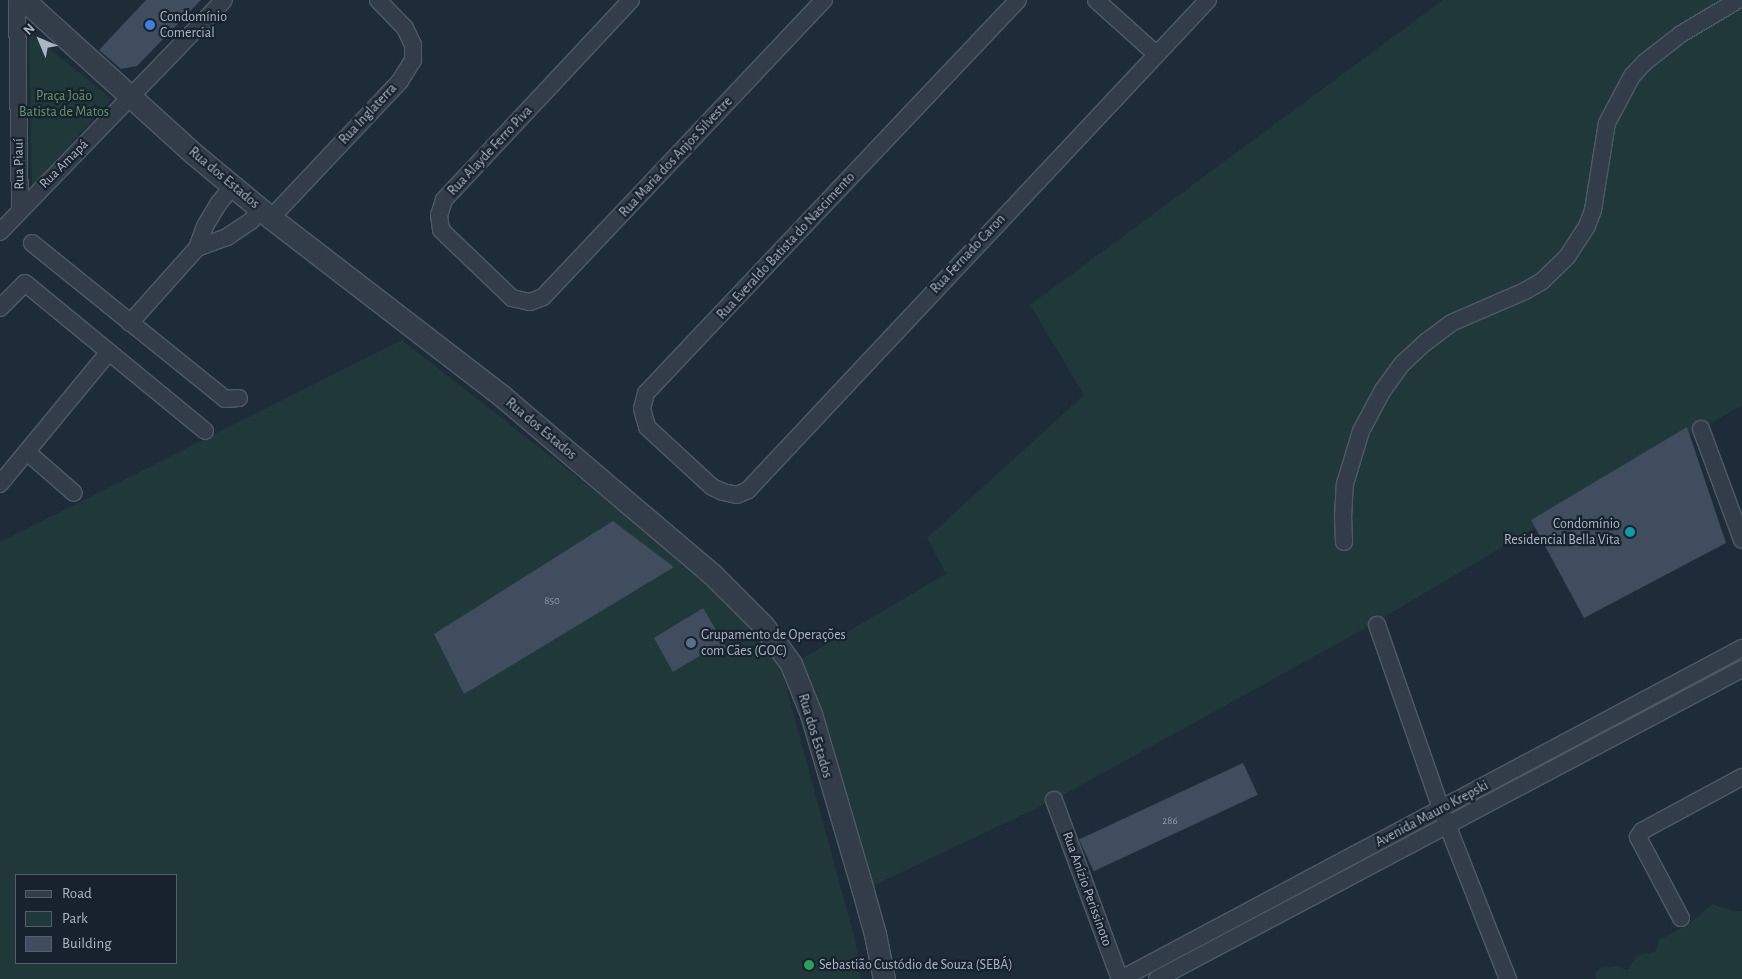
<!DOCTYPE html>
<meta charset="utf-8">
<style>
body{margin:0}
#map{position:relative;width:1742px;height:979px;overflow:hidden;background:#1e2b39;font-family:"Alegreya Sans",sans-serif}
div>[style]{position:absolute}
.green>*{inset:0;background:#20383a}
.building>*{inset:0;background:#3f4d5e;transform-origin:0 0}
.roads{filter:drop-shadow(1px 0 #4f5a67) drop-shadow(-1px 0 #4f5a67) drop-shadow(0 1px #4f5a67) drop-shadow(0 -1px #4f5a67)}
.minor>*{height:16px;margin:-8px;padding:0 8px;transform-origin:8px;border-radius:8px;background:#323d49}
.tertiary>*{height:21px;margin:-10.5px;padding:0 10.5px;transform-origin:10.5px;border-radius:10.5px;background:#323d49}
.dots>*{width:14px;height:14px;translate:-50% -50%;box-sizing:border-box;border:2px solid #18222e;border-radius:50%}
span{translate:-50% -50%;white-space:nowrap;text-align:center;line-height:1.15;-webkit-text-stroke:4.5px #18222e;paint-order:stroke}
.number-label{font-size:11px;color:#919cac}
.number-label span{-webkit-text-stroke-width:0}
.poi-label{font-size:14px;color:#acb7c6}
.left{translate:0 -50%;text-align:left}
.right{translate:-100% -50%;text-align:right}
.park-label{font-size:14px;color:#62986b}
.street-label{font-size:14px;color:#acb7c6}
.legend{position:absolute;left:15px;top:874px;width:162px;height:90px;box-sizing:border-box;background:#18222e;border:1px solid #535e6b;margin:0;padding:6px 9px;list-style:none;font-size:15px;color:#acb7c6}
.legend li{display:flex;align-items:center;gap:10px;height:25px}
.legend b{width:25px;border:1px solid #535e6b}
.north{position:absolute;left:15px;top:15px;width:50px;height:50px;-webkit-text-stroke:4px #18222e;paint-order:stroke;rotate:315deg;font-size:14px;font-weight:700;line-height:20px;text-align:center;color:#acb7c6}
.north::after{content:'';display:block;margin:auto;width:18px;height:22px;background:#acb7c6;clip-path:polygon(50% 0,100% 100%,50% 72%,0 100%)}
</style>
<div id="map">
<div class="green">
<div style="clip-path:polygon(1443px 0,1742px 0,1742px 405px,1362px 630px,1054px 800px,864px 890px,789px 666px,946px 574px,927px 538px,1084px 395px,1030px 305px)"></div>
<div style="clip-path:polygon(29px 32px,112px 99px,32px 186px,31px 136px)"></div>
<div style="clip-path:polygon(evenodd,402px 340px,632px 520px,738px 609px,773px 654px,783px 675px,855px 939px,861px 979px,0 979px,0 542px,402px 340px,16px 875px,176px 875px,176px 963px,16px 963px,16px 875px)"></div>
<div style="clip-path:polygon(1713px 904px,1733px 911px,1742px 911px,1742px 979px,1596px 979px,1595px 973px,1601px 968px,1617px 966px,1627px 970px,1637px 956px,1656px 951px,1659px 940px,1686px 926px)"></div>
</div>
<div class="building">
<div style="clip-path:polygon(146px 0,201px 0,137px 66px,121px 69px,99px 50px)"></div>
<div style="clip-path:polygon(1687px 427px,1726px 543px,1584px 618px,1531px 520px)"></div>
<div style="clip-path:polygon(613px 521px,674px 567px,464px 694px,434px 634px)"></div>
<div style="clip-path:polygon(703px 608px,728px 650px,717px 657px,711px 649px,673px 672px,654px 638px)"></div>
<div style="left:1243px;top:763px;width:35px;height:181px;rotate:65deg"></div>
</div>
<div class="roads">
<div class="minor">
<div style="left:17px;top:0;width:209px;rotate:89.2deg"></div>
<div style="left:631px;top:0;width:274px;rotate:133.1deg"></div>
<div style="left:444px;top:200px;width:16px;rotate:108deg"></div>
<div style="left:439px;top:215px;width:15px;rotate:82deg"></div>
<div style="left:441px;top:230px;width:98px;rotate:43.8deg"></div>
<div style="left:512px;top:298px;width:18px;rotate:13deg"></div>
<div style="left:530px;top:302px;width:14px;rotate:-21deg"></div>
<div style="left:543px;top:297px;width:409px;rotate:-46.6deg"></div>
<div style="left:1018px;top:0;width:541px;rotate:133.43deg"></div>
<div style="left:646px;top:393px;width:16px;rotate:104deg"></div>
<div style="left:642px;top:409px;width:19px;rotate:74deg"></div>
<div style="left:647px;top:427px;width:88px;rotate:42.7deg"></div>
<div style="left:712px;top:487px;width:12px;rotate:24deg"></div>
<div style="left:723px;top:492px;width:14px;rotate:12deg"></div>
<div style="left:737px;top:495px;width:12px;rotate:-24deg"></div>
<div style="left:748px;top:490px;width:672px;rotate:-46.81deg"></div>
<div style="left:1096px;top:0;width:81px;rotate:42deg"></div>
<div style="left:271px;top:218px;width:188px;rotate:-46.7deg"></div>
<div style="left:400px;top:81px;width:25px;rotate:-58deg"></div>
<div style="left:413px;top:60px;width:15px;rotate:-90deg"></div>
<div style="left:413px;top:45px;width:19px;rotate:-115deg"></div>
<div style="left:405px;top:28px;width:39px;rotate:-134deg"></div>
<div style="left:0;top:232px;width:322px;rotate:-46deg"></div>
<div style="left:32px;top:243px;width:248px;rotate:38.9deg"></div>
<div style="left:225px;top:399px;width:14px;rotate:-4deg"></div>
<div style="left:197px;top:248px;width:32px;rotate:-20deg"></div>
<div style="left:227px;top:237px;width:29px;rotate:-34deg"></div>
<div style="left:251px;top:221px;width:15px;rotate:-48deg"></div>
<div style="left:0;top:308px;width:35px;rotate:-45deg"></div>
<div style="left:25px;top:283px;width:233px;rotate:39.4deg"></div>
<div style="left:130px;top:323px;width:101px;rotate:-48.2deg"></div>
<div style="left:197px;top:248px;width:23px;rotate:-70deg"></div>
<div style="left:205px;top:226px;width:27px;rotate:-59deg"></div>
<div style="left:219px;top:203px;width:22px;rotate:-51deg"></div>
<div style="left:1701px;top:429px;width:118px;rotate:69.7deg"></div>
<div style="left:27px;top:452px;width:62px;rotate:41.1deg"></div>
<div style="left:0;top:484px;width:171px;rotate:-50.5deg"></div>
<div style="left:1344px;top:542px;width:24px;rotate:-92deg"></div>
<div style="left:1343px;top:518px;width:34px;rotate:-87deg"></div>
<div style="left:1345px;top:484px;width:55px;rotate:-73.2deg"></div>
<div style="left:1361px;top:431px;width:47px;rotate:-61.8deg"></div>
<div style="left:1383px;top:390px;width:32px;rotate:-54deg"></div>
<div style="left:1402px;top:364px;width:33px;rotate:-43deg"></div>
<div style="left:1426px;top:342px;width:31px;rotate:-37deg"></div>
<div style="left:1451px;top:323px;width:81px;rotate:-23.4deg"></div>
<div style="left:1525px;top:291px;width:20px;rotate:-30deg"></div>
<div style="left:1542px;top:281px;width:35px;rotate:-44deg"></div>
<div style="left:1567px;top:257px;width:37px;rotate:-57deg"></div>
<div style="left:1587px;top:226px;width:17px;rotate:-69deg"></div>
<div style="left:1593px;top:210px;width:88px;rotate:-80.9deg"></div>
<div style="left:1607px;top:123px;width:53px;rotate:-62deg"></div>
<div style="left:1632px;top:76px;width:19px;rotate:-47deg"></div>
<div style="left:1645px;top:62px;width:46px;rotate:-37.9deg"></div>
<div style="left:1681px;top:34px;width:66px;rotate:-30.8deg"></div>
<div style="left:1377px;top:625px;width:195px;rotate:70.8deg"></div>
<div style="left:1441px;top:809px;width:183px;rotate:68.5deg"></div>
<div style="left:1054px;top:800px;width:191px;rotate:69.8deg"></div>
<div style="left:1681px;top:918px;width:92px;rotate:-118deg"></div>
<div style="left:1638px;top:837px;width:7px;rotate:-56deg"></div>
<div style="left:1642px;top:831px;width:114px;rotate:-28.4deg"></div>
<div style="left:1121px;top:979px;width:704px;rotate:-28.06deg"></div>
<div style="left:1157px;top:979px;width:662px;rotate:-27.92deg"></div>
</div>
<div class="tertiary">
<div style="left:24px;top:0;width:229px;rotate:42.2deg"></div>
<div style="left:194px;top:154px;width:100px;rotate:39.7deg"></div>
<div style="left:271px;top:218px;width:292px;rotate:37.6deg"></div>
<div style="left:502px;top:396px;width:274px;rotate:40.3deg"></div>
<div style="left:711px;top:573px;width:74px;rotate:45deg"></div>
<div style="left:763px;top:625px;width:48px;rotate:54.3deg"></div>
<div style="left:791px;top:664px;width:54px;rotate:68.2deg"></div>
<div style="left:811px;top:714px;width:184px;rotate:73.6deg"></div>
<div style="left:863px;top:891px;width:45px;rotate:74.4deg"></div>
<div style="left:875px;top:934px;width:46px;rotate:78.7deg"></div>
</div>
</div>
<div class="dots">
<div style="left:150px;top:25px;background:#3f7fe0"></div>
<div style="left:1630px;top:532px;background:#0f9aa8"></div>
<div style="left:691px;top:643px;background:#5c6f8a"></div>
<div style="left:809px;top:965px;background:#2e9e5b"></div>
</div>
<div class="number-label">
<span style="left:552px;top:601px">850</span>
<span style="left:1170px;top:821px">286</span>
</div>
<div class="poi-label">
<span class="left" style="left:160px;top:25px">Condomínio<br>Comercial</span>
<span class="right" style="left:1620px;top:532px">Condomínio<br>Residencial Bella Vita</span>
<span class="left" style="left:701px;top:643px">Grupamento de Operações<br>com Cães (GOC)</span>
<span class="left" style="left:819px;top:965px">Sebastião Custódio de Souza (SEBÁ)</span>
</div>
<div class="park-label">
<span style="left:64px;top:104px">Praça João<br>Batista de Matos</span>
</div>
<div class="street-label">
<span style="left:368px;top:114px;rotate:-47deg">Rua Inglaterra</span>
<span style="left:490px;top:151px;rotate:-47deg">Rua Alayde Ferro Piva</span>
<span style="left:676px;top:157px;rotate:-47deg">Rua Maria dos Anjos Silvestre</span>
<span style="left:19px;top:164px;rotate:-91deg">Rua Piauí</span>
<span style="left:64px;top:164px;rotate:-45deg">Rua Amapá</span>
<span style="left:224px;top:178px;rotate:40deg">Rua dos Estados</span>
<span style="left:786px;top:246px;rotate:-47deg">Rua Everaldo Batista do Nascimento</span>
<span style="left:968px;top:254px;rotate:-47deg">Rua Fernado Caron</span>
<span style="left:541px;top:429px;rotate:40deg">Rua dos Estados</span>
<span style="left:815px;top:736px;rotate:73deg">Rua dos Estados</span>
<span style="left:1432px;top:814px;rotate:-28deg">Avenida Mauro Krepski</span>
<span style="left:1087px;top:889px;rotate:70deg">Rua Anízio Perissinoto</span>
</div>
<ul class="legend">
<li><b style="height:6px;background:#323d49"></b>Road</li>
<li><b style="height:14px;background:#20383a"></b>Park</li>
<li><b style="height:14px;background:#3f4d5e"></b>Building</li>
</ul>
<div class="north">N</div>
</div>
